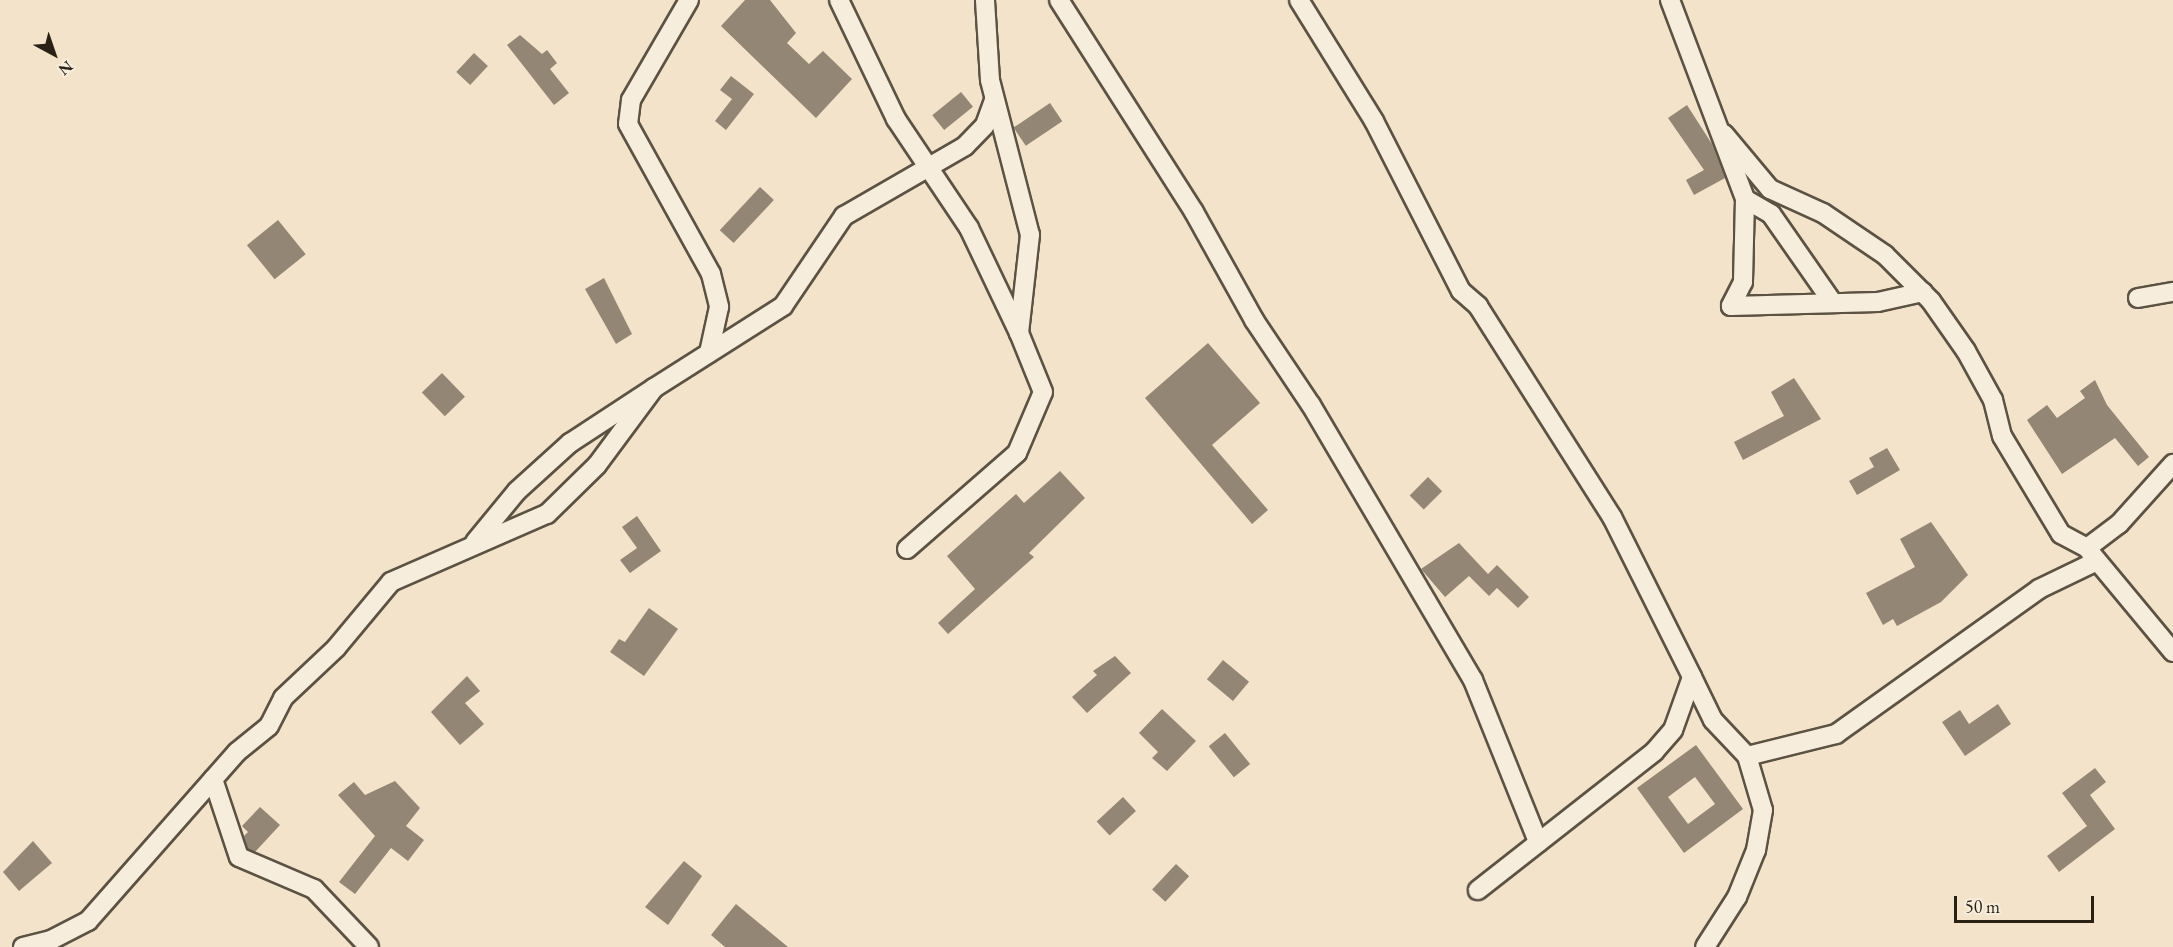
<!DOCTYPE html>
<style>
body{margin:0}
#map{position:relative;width:2173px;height:947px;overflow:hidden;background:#f3e3ca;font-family:"EB Garamond",serif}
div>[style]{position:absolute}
.building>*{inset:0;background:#938674;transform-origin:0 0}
.roads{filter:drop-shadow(2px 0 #5c5243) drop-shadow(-2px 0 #5c5243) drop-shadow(0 2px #5c5243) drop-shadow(0 -2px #5c5243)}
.street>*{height:18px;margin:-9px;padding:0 9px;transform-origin:9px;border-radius:9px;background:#f7eddd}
span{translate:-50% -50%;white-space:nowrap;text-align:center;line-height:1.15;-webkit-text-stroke:4.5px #f7eddd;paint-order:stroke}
.north{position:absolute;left:24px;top:24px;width:60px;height:60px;-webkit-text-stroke:4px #f7eddd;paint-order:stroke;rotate:140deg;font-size:16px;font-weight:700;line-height:24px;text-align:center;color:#2a2116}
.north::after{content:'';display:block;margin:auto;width:21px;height:27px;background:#2a2116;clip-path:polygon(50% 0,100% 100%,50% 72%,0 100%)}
.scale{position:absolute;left:1954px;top:896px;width:140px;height:27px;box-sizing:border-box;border:3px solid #2a2116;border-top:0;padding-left:8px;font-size:18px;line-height:21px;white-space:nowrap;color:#2a2116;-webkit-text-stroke:4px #f7eddd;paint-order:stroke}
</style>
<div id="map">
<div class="building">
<div style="clip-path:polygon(745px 0,770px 0,796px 33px,787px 43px,809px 64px,823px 51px,852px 79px,816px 118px,721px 26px)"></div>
<div style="clip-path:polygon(520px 35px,542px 54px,547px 50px,557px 63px,550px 69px,569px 93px,554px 105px,507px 45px)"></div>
<div style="left:474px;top:53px;width:19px;height:26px;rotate:43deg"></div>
<div style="clip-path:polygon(731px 76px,754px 94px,726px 130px,715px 121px,732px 99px,720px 90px)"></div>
<div style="left:961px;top:92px;width:19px;height:37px;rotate:51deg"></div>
<div style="left:1050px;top:103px;width:22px;height:44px;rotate:56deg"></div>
<div style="clip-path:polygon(1687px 105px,1712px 144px,1725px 178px,1694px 195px,1686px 180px,1704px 170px,1668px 118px)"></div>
<div style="left:760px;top:187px;width:19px;height:59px;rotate:43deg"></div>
<div style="left:278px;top:220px;width:44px;height:40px;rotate:51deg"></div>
<div style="clip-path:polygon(604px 278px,632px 334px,616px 344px,585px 289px)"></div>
<div style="clip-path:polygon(1208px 343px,1260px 403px,1212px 445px,1268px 510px,1252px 524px,1145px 398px)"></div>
<div style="left:442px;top:373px;width:33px;height:28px;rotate:46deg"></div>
<div style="clip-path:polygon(1794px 378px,1821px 419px,1743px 460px,1734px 442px,1784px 416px,1771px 392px)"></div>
<div style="clip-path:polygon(2095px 380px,2107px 405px,2149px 457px,2138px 466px,2115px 438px,2062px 474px,2027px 420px,2047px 405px,2057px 418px,2085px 398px,2080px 391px)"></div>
<div style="clip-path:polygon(1887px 448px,1900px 470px,1857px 495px,1849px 481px,1874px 467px,1869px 458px)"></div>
<div style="clip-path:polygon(1060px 471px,1085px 498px,1029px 553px,1034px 557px,948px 634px,938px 623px,975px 589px,947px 556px,1016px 494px,1024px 503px)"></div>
<div style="left:1428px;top:477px;width:20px;height:26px;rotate:45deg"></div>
<div style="clip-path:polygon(637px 516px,661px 551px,630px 573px,620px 560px,637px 548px,622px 527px)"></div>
<div style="clip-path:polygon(1931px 522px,1968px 575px,1941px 602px,1897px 626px,1893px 619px,1883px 625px,1866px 593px,1915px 567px,1900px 539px)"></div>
<div style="clip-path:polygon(1459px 543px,1488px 574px,1497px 565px,1529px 597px,1518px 608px,1497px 588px,1489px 596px,1469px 576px,1445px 597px,1421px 569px)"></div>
<div style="clip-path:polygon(649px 608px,678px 629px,644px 676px,610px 652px,619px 639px,625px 642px)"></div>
<div style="clip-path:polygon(1115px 656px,1131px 673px,1087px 713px,1072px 697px,1097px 675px,1093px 671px)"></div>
<div style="left:1223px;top:660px;width:34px;height:25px;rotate:40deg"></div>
<div style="clip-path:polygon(467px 676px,480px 691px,465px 703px,484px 724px,460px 745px,431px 712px)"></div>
<div style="clip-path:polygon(1998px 704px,2011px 724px,1965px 756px,1942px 722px,1960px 710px,1969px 724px)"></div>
<div style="clip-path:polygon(1162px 709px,1196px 741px,1167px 771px,1152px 758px,1158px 752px,1139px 733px)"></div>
<div style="left:1225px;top:733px;width:40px;height:21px;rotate:51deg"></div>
<div style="clip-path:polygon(evenodd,1696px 745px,1743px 809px,1684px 853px,1637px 788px,1696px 745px,1695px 777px,1715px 804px,1688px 824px,1668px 797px,1695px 777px)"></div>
<div style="clip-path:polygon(2095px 768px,2106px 782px,2090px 795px,2115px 829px,2059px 872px,2047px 856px,2087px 826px,2062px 793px)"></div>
<div style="clip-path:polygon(395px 781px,420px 808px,406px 826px,424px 840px,408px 861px,391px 848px,355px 894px,339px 882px,375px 836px,338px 795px,354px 782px,365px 795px)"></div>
<div style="left:1123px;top:797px;width:19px;height:36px;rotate:47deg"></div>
<div style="clip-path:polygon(260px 807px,280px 825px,255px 852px,248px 849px,244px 836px,248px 832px,242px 826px)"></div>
<div style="clip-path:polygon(33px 841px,52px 863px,19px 891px,3px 872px)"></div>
<div style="clip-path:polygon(684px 861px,702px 876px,668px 925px,645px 907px)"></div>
<div style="left:1176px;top:864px;width:18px;height:35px;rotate:43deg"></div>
<div style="clip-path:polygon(736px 904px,788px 947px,725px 947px,711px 935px)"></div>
</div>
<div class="roads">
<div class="street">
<div style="left:689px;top:0;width:116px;rotate:120.1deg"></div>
<div style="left:631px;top:100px;width:24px;rotate:97deg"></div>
<div style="left:628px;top:124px;width:171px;rotate:61deg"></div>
<div style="left:711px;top:274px;width:34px;rotate:76deg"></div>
<div style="left:719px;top:307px;width:47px;rotate:102.3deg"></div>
<div style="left:839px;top:0;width:132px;rotate:64.4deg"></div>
<div style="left:896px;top:119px;width:131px;rotate:56.2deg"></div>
<div style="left:969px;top:228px;width:116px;rotate:64.5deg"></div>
<div style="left:1059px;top:0;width:251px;rotate:57.5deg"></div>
<div style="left:1194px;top:212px;width:124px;rotate:60.9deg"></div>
<div style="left:1254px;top:320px;width:102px;rotate:56.2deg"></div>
<div style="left:1311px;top:405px;width:319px;rotate:59.5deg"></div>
<div style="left:1473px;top:680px;width:175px;rotate:68.1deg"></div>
<div style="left:1299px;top:0;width:142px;rotate:58.2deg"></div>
<div style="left:1374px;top:121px;width:191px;rotate:62.9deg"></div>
<div style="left:1461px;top:291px;width:23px;rotate:41deg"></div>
<div style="left:1478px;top:306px;width:250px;rotate:57.6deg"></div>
<div style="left:1612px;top:517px;width:179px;rotate:63.4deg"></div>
<div style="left:1692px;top:677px;width:56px;rotate:109.7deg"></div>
<div style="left:1673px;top:730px;width:29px;rotate:131deg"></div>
<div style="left:1654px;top:752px;width:224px;rotate:141.9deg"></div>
<div style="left:1670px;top:0;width:213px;rotate:69.3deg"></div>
<div style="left:1745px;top:199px;width:83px;rotate:91.4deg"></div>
<div style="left:1743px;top:282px;width:27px;rotate:117deg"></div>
<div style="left:1731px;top:306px;width:147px;rotate:-1.6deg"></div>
<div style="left:1878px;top:302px;width:46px;rotate:-12.5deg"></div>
<div style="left:1724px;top:134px;width:72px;rotate:50.1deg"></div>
<div style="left:1770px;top:189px;width:58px;rotate:24.4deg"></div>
<div style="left:1823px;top:213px;width:75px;rotate:34.1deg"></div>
<div style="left:1885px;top:255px;width:65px;rotate:45deg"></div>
<div style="left:1931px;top:301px;width:61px;rotate:55deg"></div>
<div style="left:1966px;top:351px;width:56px;rotate:61.1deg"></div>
<div style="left:1993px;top:400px;width:37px;rotate:76deg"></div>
<div style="left:2002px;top:436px;width:114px;rotate:59deg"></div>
<div style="left:2061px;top:534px;width:30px;rotate:28deg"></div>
<div style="left:2087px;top:548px;width:40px;rotate:-37deg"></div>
<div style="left:2119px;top:524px;width:81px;rotate:-48deg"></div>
<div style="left:1745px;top:199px;width:30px;rotate:30deg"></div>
<div style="left:1771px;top:214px;width:108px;rotate:55.1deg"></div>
<div style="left:2138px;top:298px;width:36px;rotate:-10deg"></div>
<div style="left:475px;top:542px;width:66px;rotate:-50.5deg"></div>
<div style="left:517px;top:491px;width:72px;rotate:-42.2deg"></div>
<div style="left:570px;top:443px;width:100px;rotate:-33.2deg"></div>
<div style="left:907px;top:549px;width:146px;rotate:-41.1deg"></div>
<div style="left:1017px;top:453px;width:66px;rotate:-66.9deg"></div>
<div style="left:1043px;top:392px;width:64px;rotate:-112.1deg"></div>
<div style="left:1019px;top:333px;width:99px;rotate:-83.6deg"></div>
<div style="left:1030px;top:235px;width:160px;rotate:-104.5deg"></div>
<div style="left:990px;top:80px;width:80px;rotate:-93.6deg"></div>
<div style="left:2090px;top:552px;width:130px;rotate:50.3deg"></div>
<div style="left:1692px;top:677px;width:48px;rotate:64deg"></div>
<div style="left:1713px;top:720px;width:50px;rotate:46.6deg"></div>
<div style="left:1747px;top:756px;width:56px;rotate:73.5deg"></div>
<div style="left:1763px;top:810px;width:41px;rotate:99.9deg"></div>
<div style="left:1756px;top:850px;width:51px;rotate:112deg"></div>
<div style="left:1737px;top:897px;width:59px;rotate:122.6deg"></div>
<div style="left:1747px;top:756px;width:92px;rotate:-13.9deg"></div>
<div style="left:1836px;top:734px;width:249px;rotate:-35.5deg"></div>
<div style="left:2039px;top:589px;width:62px;rotate:-25.7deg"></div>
<div style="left:213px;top:779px;width:82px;rotate:71.6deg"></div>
<div style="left:239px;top:857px;width:82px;rotate:23.1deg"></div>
<div style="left:314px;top:889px;width:80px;rotate:46.5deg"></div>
<div style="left:23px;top:947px;width:29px;rotate:-14deg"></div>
<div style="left:51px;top:940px;width:42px;rotate:-27.2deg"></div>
<div style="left:88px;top:921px;width:225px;rotate:-48.6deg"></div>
<div style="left:237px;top:752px;width:41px;rotate:-39.1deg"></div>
<div style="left:269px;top:726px;width:31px;rotate:-63deg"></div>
<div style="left:283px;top:698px;width:73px;rotate:-43.3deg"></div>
<div style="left:336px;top:648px;width:86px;rotate:-50.2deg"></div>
<div style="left:391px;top:582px;width:170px;rotate:-23.6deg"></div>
<div style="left:547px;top:514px;width:70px;rotate:-44.4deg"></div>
<div style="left:597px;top:465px;width:96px;rotate:-53.5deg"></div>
<div style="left:654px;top:388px;width:153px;rotate:-32.4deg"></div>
<div style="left:783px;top:306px;width:109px;rotate:-55.9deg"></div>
<div style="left:844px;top:216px;width:140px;rotate:-30deg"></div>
<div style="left:965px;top:146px;width:29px;rotate:-46deg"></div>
<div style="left:985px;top:125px;width:27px;rotate:-70deg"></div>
</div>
</div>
<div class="north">N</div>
<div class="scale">50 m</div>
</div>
